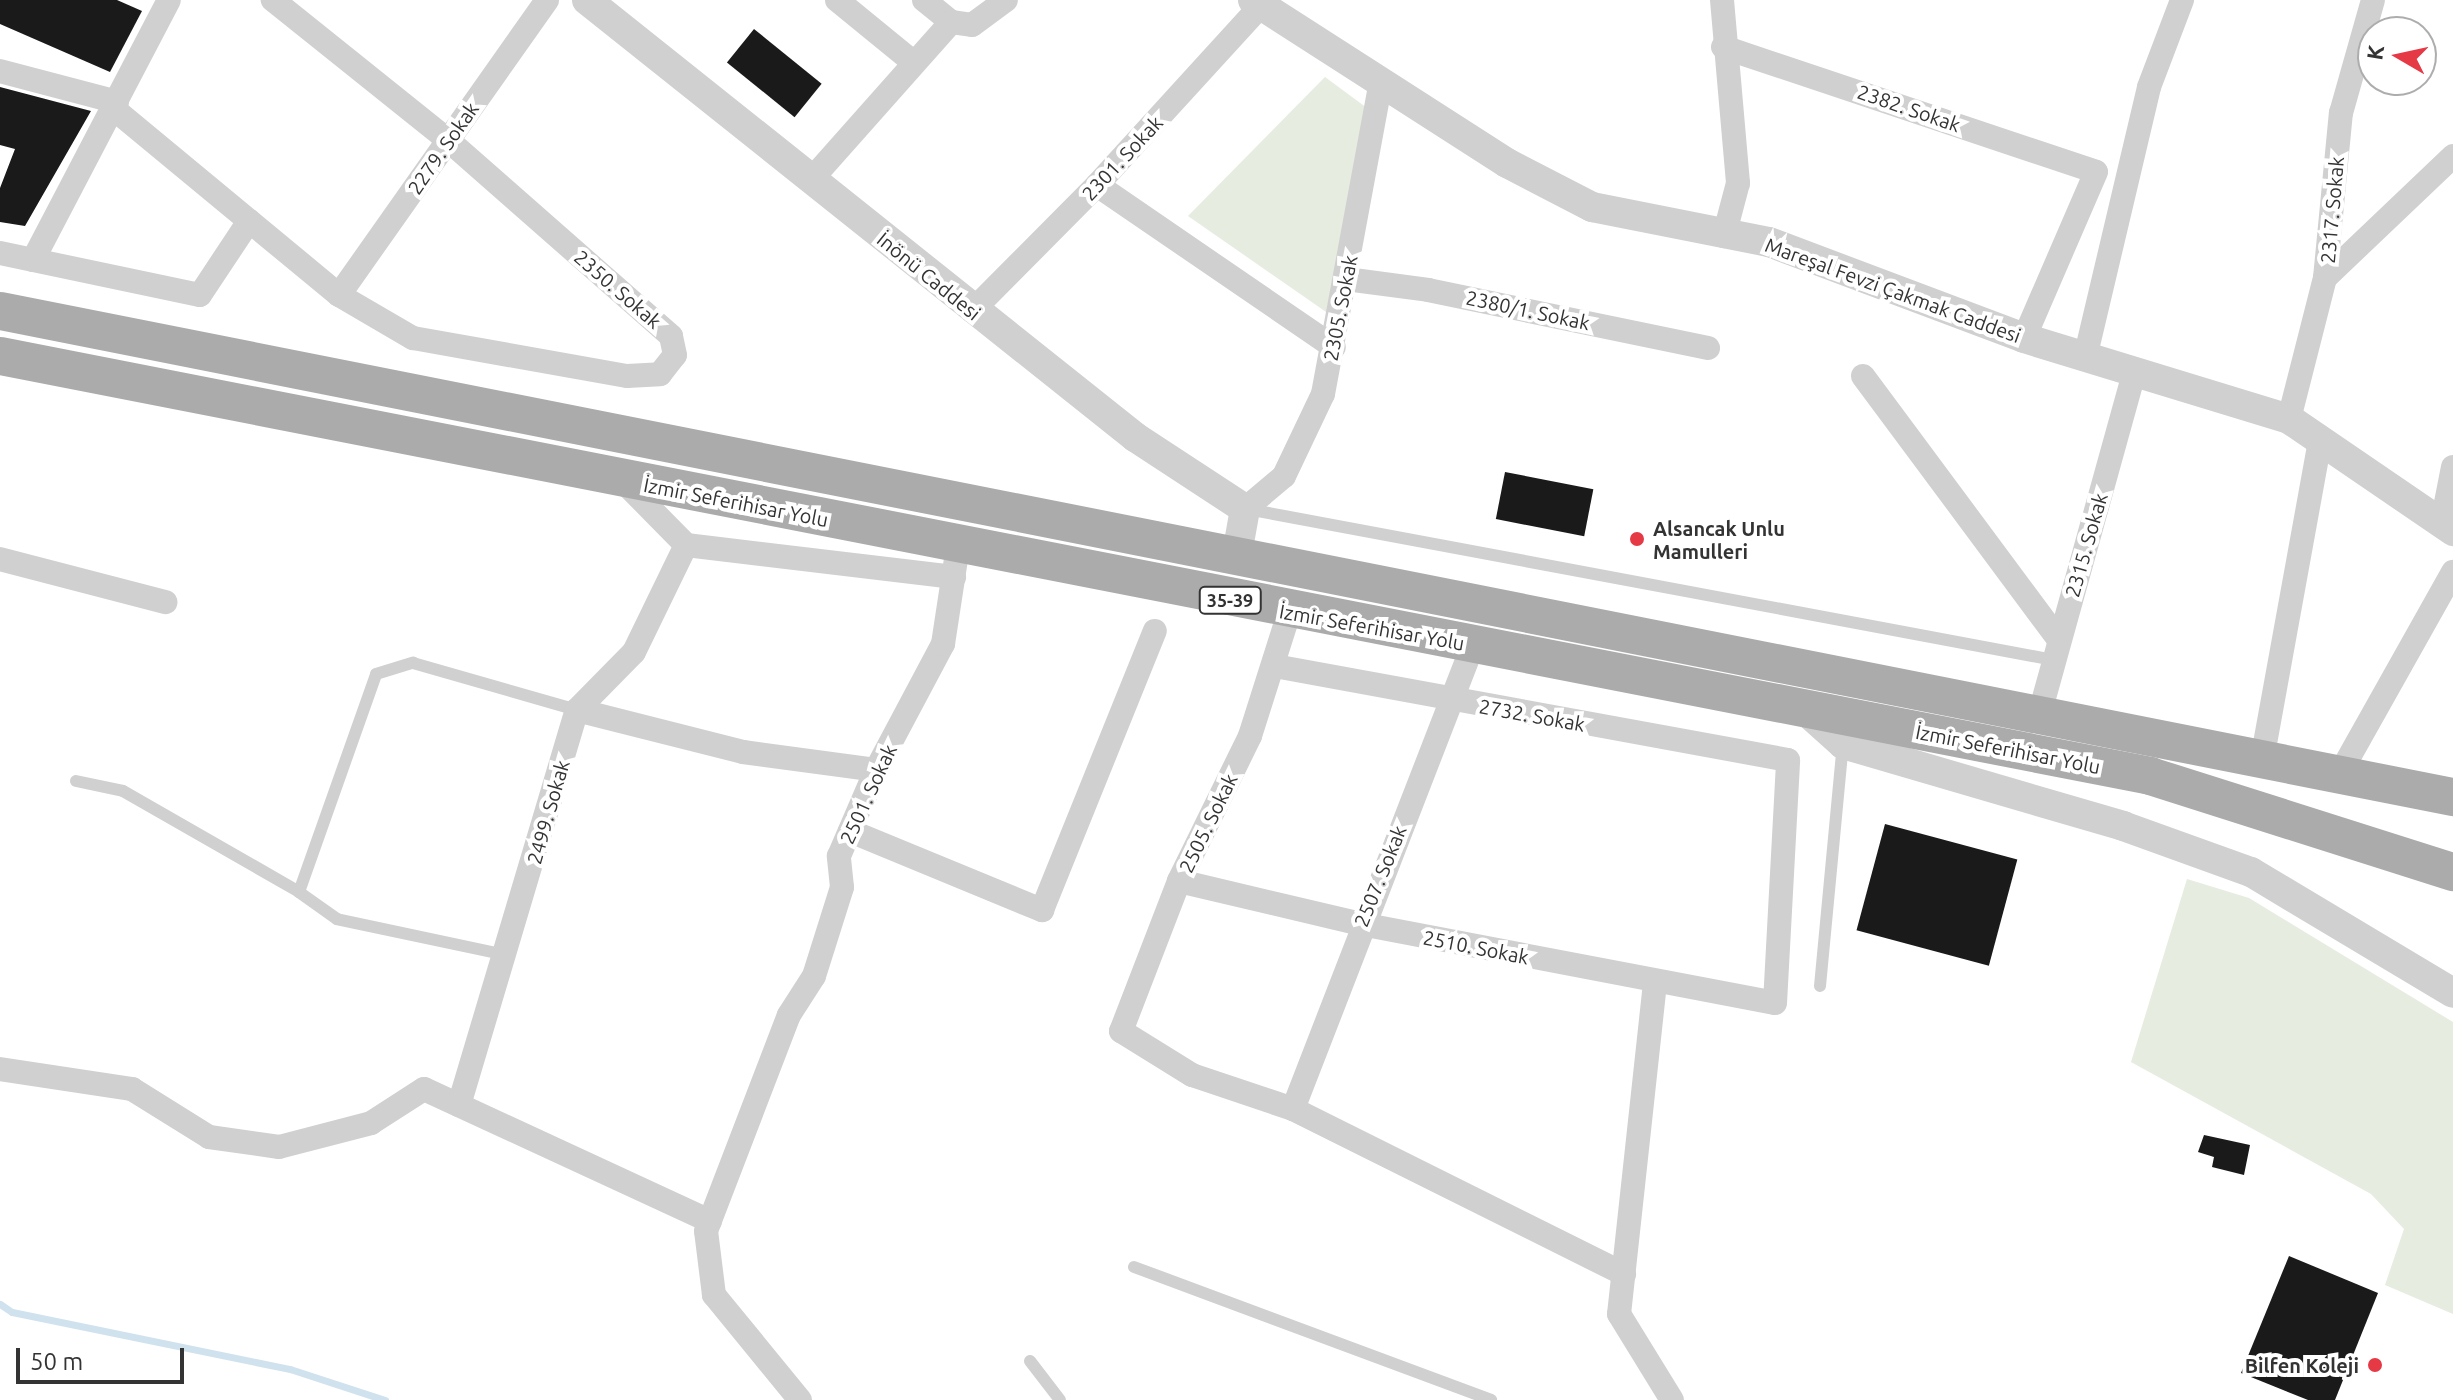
<!DOCTYPE html>
<meta charset="utf-8">
<style>
body{margin:0}
#map{position:relative;width:2453px;height:1400px;overflow:hidden;background:#fff;font-family:Ubuntu,sans-serif}
div>[style]{position:absolute}
.green>*{inset:0;background:#e6ecdf}
.stream>*{height:7px;margin:-3.5px;padding:0 3.5px;transform-origin:3.5px;border-radius:3.5px;background:#cfe2ee}
.building>*{inset:0;background:#1a1a1a;transform-origin:0 0}
.service>*{height:12px;margin:-6px;padding:0 6px;transform-origin:6px;border-radius:6px;background:#d0d0d0}
.minor>*{height:24px;margin:-12px;padding:0 12px;transform-origin:12px;border-radius:12px;background:#d0d0d0}
.tertiary>*{height:30px;margin:-15px;padding:0 15px;transform-origin:15px;border-radius:15px;background:#d0d0d0}
.primary>*{height:38px;margin:-19px;padding:0 19px;transform-origin:19px;border-radius:19px;background:#ababab}
.dots>*{width:22px;height:22px;translate:-50% -50%;box-sizing:border-box;border:4px solid #fff;border-radius:50%}
span{translate:-50% -50%;white-space:nowrap;text-align:center;line-height:1.15;-webkit-text-stroke:8px #fff;paint-order:stroke}
.shield-label span{padding:2px 6px;background:#fff;border:2px solid;border-radius:6px;-webkit-text-stroke-width:0}
.shield-label{font-size:18px;color:#333;font-weight:700}
.street-label{font-size:20px;color:#333}
.poi-label{font-size:20px;color:#333;font-weight:700}
.left{translate:0 -50%;text-align:left}
.right{translate:-100% -50%;text-align:right}
.north{position:absolute;left:2357px;top:16px;width:80px;height:80px;box-sizing:border-box;background:#fff;border:2px solid #adadad;border-radius:50%;rotate:279deg;font-size:22px;font-weight:700;line-height:32px;text-align:center;color:#333}
.north::after{content:'';display:block;margin:auto;width:28px;height:36px;background:#e63946;clip-path:polygon(50% 0,100% 100%,50% 72%,0 100%)}
.scale{position:absolute;left:16px;top:1348px;width:168px;height:36px;box-sizing:border-box;border:4px solid #333;border-top:0;padding-left:10px;font-size:24px;line-height:28px;white-space:nowrap;color:#333;-webkit-text-stroke:6px #fff;paint-order:stroke}
</style>
<div id="map">
<div class="green">
<div style="clip-path:polygon(1325px 77px,1367px 108px,1329px 314px,1188px 216px)"></div>
<div style="clip-path:polygon(2187px 879px,2249px 898px,2453px 1022px,2453px 1314px,2385px 1285px,2404px 1229px,2371px 1194px,2131px 1062px)"></div>
</div>
<div class="stream">
<div style="left:0;top:1304px;width:14px;rotate:34deg"></div>
<div style="left:12px;top:1312px;width:284px;rotate:11.6deg"></div>
<div style="left:290px;top:1369px;width:100px;rotate:18.1deg"></div>
</div>
<div class="building">
<div style="clip-path:polygon(0 0,117px 0,142px 11px,110px 72px,0 24px)"></div>
<div style="left:754px;top:29px;width:87px;height:43px;rotate:39deg"></div>
<div style="clip-path:polygon(0 87px,91px 111px,25px 226px,0 222px,0 188px,15px 149px,0 145px)"></div>
<div style="left:1505px;top:472px;width:90px;height:48px;rotate:11deg"></div>
<div style="left:1885px;top:824px;width:137px;height:110px;rotate:15deg"></div>
<div style="clip-path:polygon(2204px 1135px,2250px 1145px,2244px 1175px,2212px 1167px,2214px 1157px,2198px 1152px)"></div>
<div style="clip-path:polygon(2289px 1256px,2378px 1293px,2335px 1400px,2308px 1400px,2241px 1373px)"></div>
</div>
<div class="service">
<div style="left:1247px;top:509px;width:821px;rotate:10.6deg"></div>
<div style="left:76px;top:781px;width:48px;rotate:12deg"></div>
<div style="left:123px;top:791px;width:203px;rotate:29.8deg"></div>
<div style="left:506px;top:955px;width:173px;rotate:-168deg"></div>
<div style="left:337px;top:919px;width:47px;rotate:-144.6deg"></div>
<div style="left:299px;top:892px;width:231px;rotate:-70.5deg"></div>
<div style="left:376px;top:674px;width:39px;rotate:-17deg"></div>
<div style="left:413px;top:663px;width:171px;rotate:16deg"></div>
<div style="left:1820px;top:986px;width:243px;rotate:-84.6deg"></div>
<div style="left:1134px;top:1267px;width:381px;rotate:20.4deg"></div>
<div style="left:1030px;top:1361px;width:49px;rotate:52.4deg"></div>
</div>
<div class="minor">
<div style="left:837px;top:0;width:98px;rotate:39.2deg"></div>
<div style="left:924px;top:0;width:35px;rotate:39deg"></div>
<div style="left:1722px;top:0;width:184px;rotate:85deg"></div>
<div style="left:1738px;top:183px;width:55px;rotate:104.8deg"></div>
<div style="left:1723px;top:47px;width:393px;rotate:18.5deg"></div>
<div style="left:2096px;top:172px;width:181px;rotate:113.4deg"></div>
<div style="left:0;top:71px;width:121px;rotate:14.8deg"></div>
<div style="left:114px;top:109px;width:292px;rotate:39.6deg"></div>
<div style="left:339px;top:295px;width:86px;rotate:30.2deg"></div>
<div style="left:413px;top:338px;width:217px;rotate:10.1deg"></div>
<div style="left:627px;top:376px;width:33px;rotate:-3deg"></div>
<div style="left:660px;top:374px;width:24px;rotate:-52deg"></div>
<div style="left:675px;top:355px;width:19px;rotate:-102deg"></div>
<div style="left:671px;top:336px;width:295px;rotate:-138.7deg"></div>
<div style="left:449px;top:141px;width:226px;rotate:-141.3deg"></div>
<div style="left:810px;top:181px;width:213px;rotate:-48.4deg"></div>
<div style="left:951px;top:22px;width:21px;rotate:8deg"></div>
<div style="left:972px;top:25px;width:42px;rotate:-36.3deg"></div>
<div style="left:1097px;top:185px;width:287px;rotate:34.4deg"></div>
<div style="left:0;top:253px;width:204px;rotate:11.9deg"></div>
<div style="left:200px;top:295px;width:89px;rotate:-56.5deg"></div>
<div style="left:33px;top:260px;width:293px;rotate:-62.4deg"></div>
<div style="left:2325px;top:278px;width:177px;rotate:-43.6deg"></div>
<div style="left:1346px;top:279px;width:83px;rotate:7.6deg"></div>
<div style="left:1428px;top:290px;width:286px;rotate:11.7deg"></div>
<div style="left:339px;top:295px;width:361px;rotate:-54.8deg"></div>
<div style="left:972px;top:311px;width:177px;rotate:-45.2deg"></div>
<div style="left:1097px;top:185px;width:251px;rotate:-47.6deg"></div>
<div style="left:2085px;top:358px;width:278px;rotate:-76.7deg"></div>
<div style="left:2149px;top:87px;width:93px;rotate:-69.2deg"></div>
<div style="left:1863px;top:376px;width:329px;rotate:53.4deg"></div>
<div style="left:2289px;top:419px;width:146px;rotate:-75.7deg"></div>
<div style="left:2325px;top:278px;width:166px;rotate:-84.5deg"></div>
<div style="left:2341px;top:113px;width:117px;rotate:-74.2deg"></div>
<div style="left:621px;top:479px;width:93px;rotate:45.4deg"></div>
<div style="left:1245px;top:509px;width:51px;rotate:-40.2deg"></div>
<div style="left:1284px;top:476px;width:91px;rotate:-64.6deg"></div>
<div style="left:1323px;top:394px;width:317px;rotate:-79.5deg"></div>
<div style="left:2442px;top:523px;width:57px;rotate:-78.9deg"></div>
<div style="left:686px;top:545px;width:270px;rotate:6.8deg"></div>
<div style="left:0;top:559px;width:171px;rotate:14.6deg"></div>
<div style="left:1289px;top:613px;width:129px;rotate:107.6deg"></div>
<div style="left:1250px;top:736px;width:161px;rotate:116.1deg"></div>
<div style="left:1179px;top:881px;width:161px;rotate:111.1deg"></div>
<div style="left:1121px;top:1031px;width:84px;rotate:31.8deg"></div>
<div style="left:1192px;top:1075px;width:107px;rotate:18.6deg"></div>
<div style="left:1293px;top:1109px;width:370px;rotate:26.5deg"></div>
<div style="left:577px;top:710px;width:171px;rotate:14.2deg"></div>
<div style="left:743px;top:752px;width:134px;rotate:7.7deg"></div>
<div style="left:2039px;top:716px;width:355px;rotate:-74.5deg"></div>
<div style="left:2262px;top:760px;width:325px;rotate:-79.7deg"></div>
<div style="left:2339px;top:775px;width:233px;rotate:-60.7deg"></div>
<div style="left:850px;top:831px;width:208px;rotate:22.4deg"></div>
<div style="left:1042px;top:910px;width:301px;rotate:-68deg"></div>
<div style="left:1179px;top:881px;width:187px;rotate:13.3deg"></div>
<div style="left:1361px;top:924px;width:421px;rotate:10.8deg"></div>
<div style="left:1775px;top:1003px;width:243px;rotate:-86.9deg"></div>
<div style="left:1788px;top:760px;width:522px;rotate:-169.62deg"></div>
<div style="left:1655px;top:983px;width:333px;rotate:96.2deg"></div>
<div style="left:1619px;top:1314px;width:101px;rotate:58.4deg"></div>
<div style="left:0;top:1069px;width:134px;rotate:8.6deg"></div>
<div style="left:132px;top:1089px;width:91px;rotate:31.9deg"></div>
<div style="left:209px;top:1137px;width:71px;rotate:8.1deg"></div>
<div style="left:279px;top:1147px;width:95px;rotate:-14.6deg"></div>
<div style="left:371px;top:1123px;width:63px;rotate:-32.7deg"></div>
<div style="left:424px;top:1089px;width:315px;rotate:24.8deg"></div>
<div style="left:459px;top:1105px;width:412px;rotate:-73.4deg"></div>
<div style="left:577px;top:710px;width:81px;rotate:-45.5deg"></div>
<div style="left:634px;top:652px;width:119px;rotate:-64.1deg"></div>
<div style="left:1293px;top:1109px;width:497px;rotate:-68.8deg"></div>
<div style="left:800px;top:1400px;width:136px;rotate:-129.3deg"></div>
<div style="left:714px;top:1295px;width:64px;rotate:-97.1deg"></div>
<div style="left:706px;top:1231px;width:231px;rotate:-69deg"></div>
<div style="left:789px;top:1015px;width:46px;rotate:-57.3deg"></div>
<div style="left:814px;top:976px;width:93px;rotate:-72.5deg"></div>
<div style="left:842px;top:887px;width:31px;rotate:-96deg"></div>
<div style="left:839px;top:856px;width:94px;rotate:-66.7deg"></div>
<div style="left:876px;top:770px;width:143px;rotate:-62deg"></div>
<div style="left:943px;top:644px;width:99px;rotate:-81.3deg"></div>
</div>
<div class="tertiary">
<div style="left:587px;top:0;width:701px;rotate:38.57deg"></div>
<div style="left:1135px;top:437px;width:131px;rotate:33.2deg"></div>
<div style="left:1245px;top:509px;width:46px;rotate:100.1deg"></div>
<div style="left:1253px;top:0;width:302px;rotate:32.7deg"></div>
<div style="left:1507px;top:163px;width:96px;rotate:27.4deg"></div>
<div style="left:1592px;top:207px;width:180px;rotate:11.2deg"></div>
<div style="left:1769px;top:242px;width:272px;rotate:20.6deg"></div>
<div style="left:2024px;top:338px;width:277px;rotate:17deg"></div>
<div style="left:2289px;top:419px;width:199px;rotate:34.3deg"></div>
<div style="left:1804px;top:709px;width:52px;rotate:41.9deg"></div>
<div style="left:1843px;top:744px;width:292px;rotate:16.3deg"></div>
<div style="left:2123px;top:826px;width:136px;rotate:19.8deg"></div>
<div style="left:2251px;top:872px;width:235px;rotate:30.9deg"></div>
</div>
<div class="primary">
<div style="left:0;top:311px;width:2501px;rotate:11.21deg"></div>
<div style="left:0;top:356px;width:2191px;rotate:11.05deg"></div>
<div style="left:2150px;top:776px;width:318px;rotate:17.6deg"></div>
</div>
<div class="dots">
<div style="left:1637px;top:539px;background:#e63946"></div>
<div style="left:2375px;top:1365px;background:#e63946"></div>
</div>
<div class="shield-label">
<span style="left:1230px;top:600px">35-39</span>
</div>
<div class="street-label">
<span style="left:1909px;top:108px;rotate:19deg">2382. Sokak</span>
<span style="left:443px;top:148px;rotate:-55deg">2279. Sokak</span>
<span style="left:1122px;top:158px;rotate:-47deg">2301. Sokak</span>
<span style="left:2332px;top:210px;rotate:-85deg">2317. Sokak</span>
<span style="left:929px;top:276px;rotate:39deg">İnönü Caddesi</span>
<span style="left:618px;top:289px;rotate:41deg">2350. Sokak</span>
<span style="left:1893px;top:290px;rotate:20deg">Mareşal Fevzi Çakmak Caddesi</span>
<span style="left:1340px;top:308px;rotate:-79deg">2305. Sokak</span>
<span style="left:1528px;top:310px;rotate:12deg">2380/1. Sokak</span>
<span style="left:736px;top:502px;rotate:11deg">İzmir Seferihisar Yolu</span>
<span style="left:2086px;top:545px;rotate:-74deg">2315. Sokak</span>
<span style="left:1372px;top:627px;rotate:10deg">İzmir Seferihisar Yolu</span>
<span style="left:1532px;top:715px;rotate:10deg">2732. Sokak</span>
<span style="left:2008px;top:749px;rotate:11deg">İzmir Seferihisar Yolu</span>
<span style="left:868px;top:794px;rotate:-65deg">2501. Sokak</span>
<span style="left:548px;top:812px;rotate:-74deg">2499. Sokak</span>
<span style="left:1208px;top:823px;rotate:-64deg">2505. Sokak</span>
<span style="left:1380px;top:876px;rotate:-68deg">2507. Sokak</span>
<span style="left:1476px;top:947px;rotate:11deg">2510. Sokak</span>
</div>
<div class="poi-label">
<span class="left" style="left:1653px;top:540px">Alsancak Unlu<br>Mamulleri</span>
<span class="right" style="left:2359px;top:1365px">Bilfen Koleji</span>
</div>
<div class="north">K</div>
<div class="scale">50 m</div>
</div>
